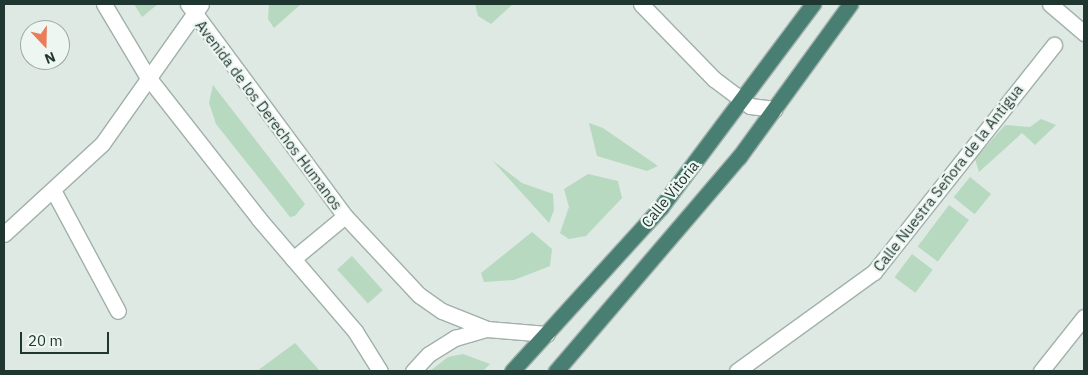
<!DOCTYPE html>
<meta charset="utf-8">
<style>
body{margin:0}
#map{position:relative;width:1088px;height:375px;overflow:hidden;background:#dee9e4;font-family:"IBM Plex Sans",sans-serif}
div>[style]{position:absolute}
.green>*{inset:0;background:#b7d9c0;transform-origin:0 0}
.roads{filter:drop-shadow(1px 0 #a1b0ab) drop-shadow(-1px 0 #a1b0ab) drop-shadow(0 1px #a1b0ab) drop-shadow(0 -1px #a1b0ab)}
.service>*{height:15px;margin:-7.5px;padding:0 7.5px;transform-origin:7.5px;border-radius:7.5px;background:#fff}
.pedestrian>*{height:15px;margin:-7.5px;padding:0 7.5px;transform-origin:7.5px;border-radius:7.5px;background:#fff}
.minor>*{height:15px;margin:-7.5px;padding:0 7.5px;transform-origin:7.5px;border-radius:7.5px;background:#fff}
.tertiary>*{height:15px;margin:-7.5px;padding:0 7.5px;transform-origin:7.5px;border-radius:7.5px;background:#fff}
.trunk>*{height:15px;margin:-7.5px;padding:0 7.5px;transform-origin:7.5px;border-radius:7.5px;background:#497e72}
span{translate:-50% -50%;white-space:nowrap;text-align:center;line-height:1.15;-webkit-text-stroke:4.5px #eef6f2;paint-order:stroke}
.street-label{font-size:15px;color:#203731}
.frame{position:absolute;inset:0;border:5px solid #203731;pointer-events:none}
.north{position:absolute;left:20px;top:20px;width:50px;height:50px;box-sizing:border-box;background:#eef6f2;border:1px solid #9caaa5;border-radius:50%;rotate:159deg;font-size:14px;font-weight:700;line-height:20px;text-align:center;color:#203731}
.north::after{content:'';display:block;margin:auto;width:18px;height:22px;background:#ea7c5a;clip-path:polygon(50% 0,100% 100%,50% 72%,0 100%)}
.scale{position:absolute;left:20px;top:332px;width:89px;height:22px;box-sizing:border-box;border:2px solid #203731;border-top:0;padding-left:6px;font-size:15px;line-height:18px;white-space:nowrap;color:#203731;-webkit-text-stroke:4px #eef6f2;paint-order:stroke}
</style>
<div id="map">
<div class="green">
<div style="clip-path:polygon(134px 4px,158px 4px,142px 17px)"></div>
<div style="clip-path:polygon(269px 4px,300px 4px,300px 5px,274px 28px,268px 19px)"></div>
<div style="clip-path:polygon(475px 4px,513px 4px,491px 24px,478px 16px)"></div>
<div style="clip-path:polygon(213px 85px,305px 204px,295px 216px,290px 217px,216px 124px,209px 103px)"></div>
<div style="clip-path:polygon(1041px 119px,1056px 125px,1035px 145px,1022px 133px,979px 172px,975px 159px,1005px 125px,1030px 127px)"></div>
<div style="clip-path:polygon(589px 123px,603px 128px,658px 166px,647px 171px,597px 156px)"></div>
<div style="clip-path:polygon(492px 160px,522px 183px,553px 194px,554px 210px,549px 223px)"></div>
<div style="clip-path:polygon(588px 174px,618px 181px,622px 198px,586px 236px,569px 239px,560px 233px,569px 207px,564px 189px)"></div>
<div style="left:970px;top:177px;width:27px;height:26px;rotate:39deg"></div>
<div style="left:949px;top:205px;width:25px;height:52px;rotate:37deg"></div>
<div style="clip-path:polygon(532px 232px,552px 249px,550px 266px,514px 280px,484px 282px,481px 273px)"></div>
<div style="left:912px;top:254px;width:26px;height:29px;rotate:37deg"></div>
<div style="left:352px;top:256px;width:46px;height:20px;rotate:48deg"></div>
<div style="clip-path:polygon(295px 343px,320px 371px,257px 371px)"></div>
<div style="clip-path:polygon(463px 354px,490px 364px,483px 371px,430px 371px,448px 357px)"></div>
</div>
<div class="roads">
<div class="service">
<div style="left:53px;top:190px;width:137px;rotate:61.8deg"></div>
</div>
<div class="pedestrian">
<div style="left:737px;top:371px;width:169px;rotate:-35.9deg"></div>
<div style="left:874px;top:272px;width:290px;rotate:-51.6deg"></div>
</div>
<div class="minor">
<div style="left:641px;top:4px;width:105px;rotate:45.8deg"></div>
<div style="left:714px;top:79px;width:45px;rotate:36.9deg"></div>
<div style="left:750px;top:106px;width:25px;rotate:7deg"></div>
<div style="left:1050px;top:4px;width:45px;rotate:40.5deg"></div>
<div style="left:4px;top:234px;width:133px;rotate:-42.6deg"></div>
<div style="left:102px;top:144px;width:171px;rotate:-54.7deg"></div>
<div style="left:1041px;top:371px;width:69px;rotate:-51.5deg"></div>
</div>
<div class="tertiary">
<div style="left:104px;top:4px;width:84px;rotate:59.2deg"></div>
<div style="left:147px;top:76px;width:182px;rotate:51.9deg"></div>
<div style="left:259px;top:219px;width:148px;rotate:49.4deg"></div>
<div style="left:355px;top:331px;width:47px;rotate:58deg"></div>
<div style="left:188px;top:4px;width:264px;rotate:53.5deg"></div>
<div style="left:345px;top:216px;width:108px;rotate:46.9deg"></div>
<div style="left:419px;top:295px;width:28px;rotate:35deg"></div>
<div style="left:442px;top:311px;width:48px;rotate:21.8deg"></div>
<div style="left:487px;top:329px;width:60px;rotate:4.8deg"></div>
<div style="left:293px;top:259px;width:67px;rotate:-39.6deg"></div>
<div style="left:413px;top:371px;width:23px;rotate:-47deg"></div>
<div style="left:429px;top:354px;width:31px;rotate:-32deg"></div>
<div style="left:455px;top:338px;width:33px;rotate:-16deg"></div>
</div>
<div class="trunk">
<div style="left:512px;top:371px;width:222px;rotate:-47.7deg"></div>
<div style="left:661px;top:207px;width:254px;rotate:-53.2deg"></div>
<div style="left:556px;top:371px;width:282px;rotate:-49.5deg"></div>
<div style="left:739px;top:157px;width:189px;rotate:-54deg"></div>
</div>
</div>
<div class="street-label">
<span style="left:269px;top:115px;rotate:53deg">Avenida de los Derechos Humanos</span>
<span style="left:948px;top:178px;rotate:-52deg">Calle Nuestra Señora de la Antigua</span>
<span style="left:670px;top:194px;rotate:-51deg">Calle Vitoria</span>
</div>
<div class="frame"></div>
<div class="north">N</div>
<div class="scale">20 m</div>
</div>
